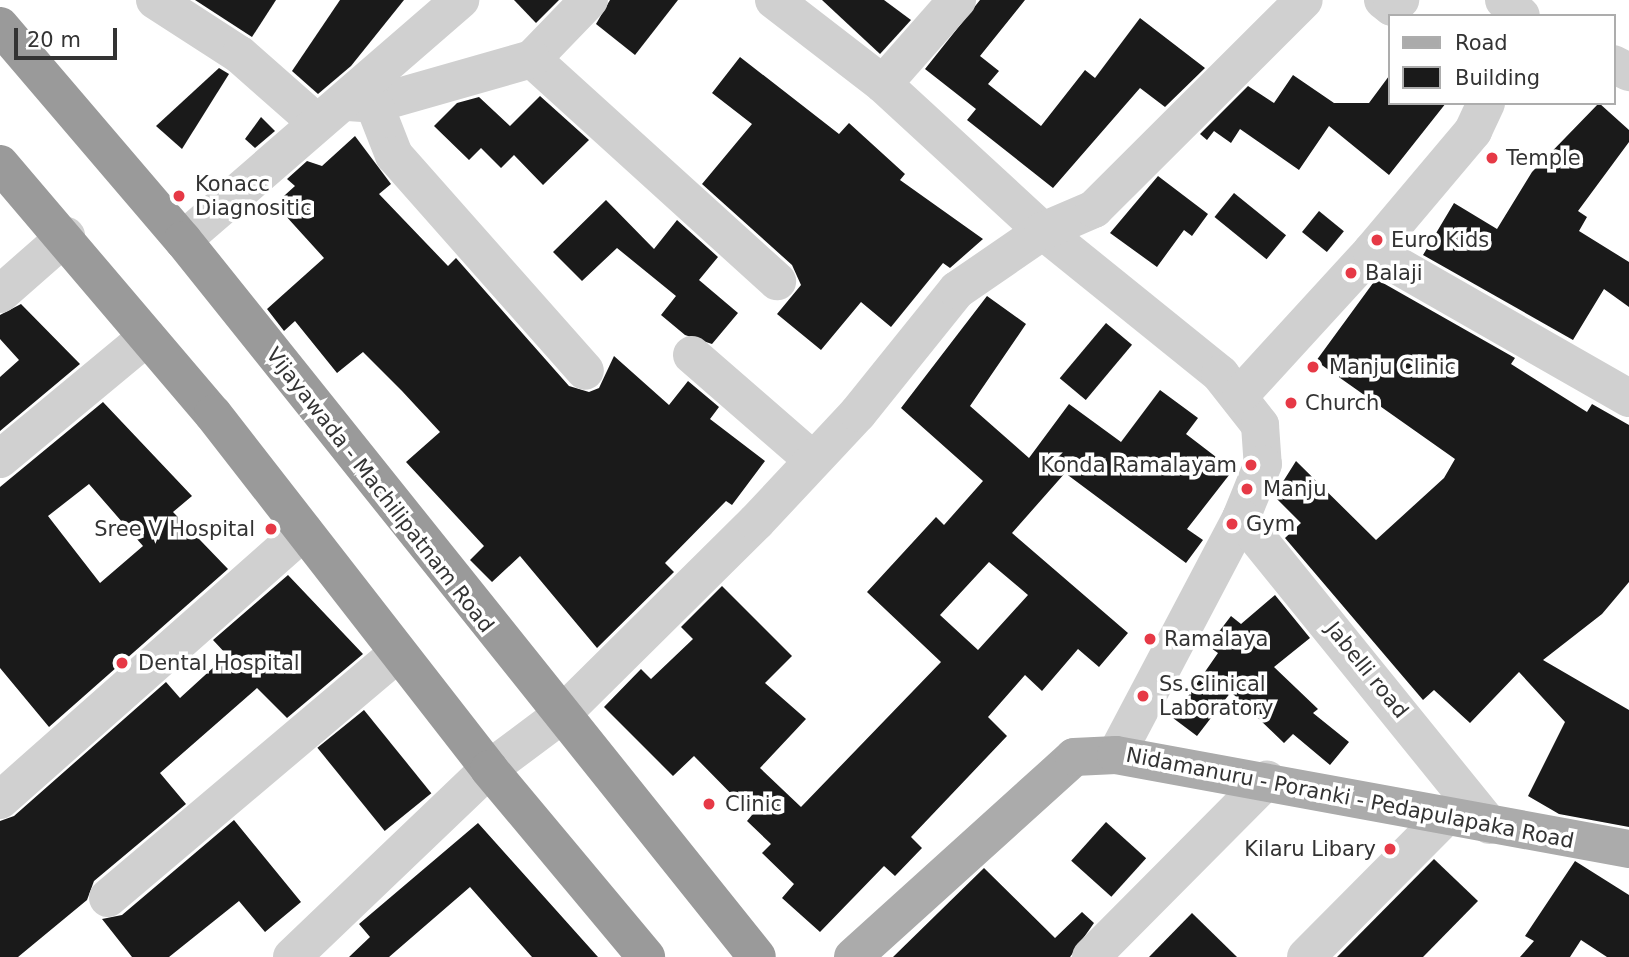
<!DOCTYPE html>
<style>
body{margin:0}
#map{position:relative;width:1629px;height:957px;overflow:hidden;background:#fff;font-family:"DejaVu Sans",sans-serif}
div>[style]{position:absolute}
.building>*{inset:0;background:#1a1a1a;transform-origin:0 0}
.minor>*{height:38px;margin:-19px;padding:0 19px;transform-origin:19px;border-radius:19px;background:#d0d0d0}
.major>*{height:38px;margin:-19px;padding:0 19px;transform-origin:19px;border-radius:19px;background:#ababab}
.highway>*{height:38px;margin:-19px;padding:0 19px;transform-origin:19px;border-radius:19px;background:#9a9a9a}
.dots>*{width:19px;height:19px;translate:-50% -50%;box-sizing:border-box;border:4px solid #fff;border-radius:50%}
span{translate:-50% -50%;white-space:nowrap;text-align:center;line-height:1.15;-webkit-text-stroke:7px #fff;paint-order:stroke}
.poi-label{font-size:21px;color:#333}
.left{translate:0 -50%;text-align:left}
.right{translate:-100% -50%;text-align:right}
.street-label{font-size:21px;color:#333}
.legend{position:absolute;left:1388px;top:14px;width:228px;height:91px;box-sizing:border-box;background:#fff;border:2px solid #adadad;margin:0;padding:9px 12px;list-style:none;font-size:21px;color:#333}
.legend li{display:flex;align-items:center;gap:14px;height:35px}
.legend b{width:35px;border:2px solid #adadad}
.scale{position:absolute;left:14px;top:28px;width:103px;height:32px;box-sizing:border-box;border:4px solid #333;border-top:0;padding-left:9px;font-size:21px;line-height:24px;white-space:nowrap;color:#333;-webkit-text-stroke:5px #fff;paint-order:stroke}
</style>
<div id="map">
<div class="building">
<div style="clip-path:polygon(195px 0,276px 0,252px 37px)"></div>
<div style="clip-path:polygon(340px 0,404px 0,351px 66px,318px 94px,292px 71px)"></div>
<div style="clip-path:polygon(514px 0,559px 0,536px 23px)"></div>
<div style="clip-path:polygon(610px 0,678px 0,635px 55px,596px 24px)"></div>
<div style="clip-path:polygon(822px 0,884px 0,911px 20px,880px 54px)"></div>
<div style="clip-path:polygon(980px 0,1025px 0,980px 56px,999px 71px,988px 84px,1041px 126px,1085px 70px,1095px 78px,1140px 18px,1205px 68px,1165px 107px,1140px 88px,1053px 188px,967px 120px,976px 109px,925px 69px)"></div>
<div style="clip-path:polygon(740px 57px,839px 134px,849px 123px,905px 174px,900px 180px,983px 239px,950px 268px,943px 263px,891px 327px,861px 302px,821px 350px,777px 314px,801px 285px,792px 265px,702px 184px,752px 124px,712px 93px)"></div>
<div style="clip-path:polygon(219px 68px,229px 74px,182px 149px,156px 126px)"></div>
<div style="clip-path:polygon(1293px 75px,1334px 103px,1369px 103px,1389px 76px,1389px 103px,1446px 103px,1389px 175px,1329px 126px,1299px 170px,1240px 129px,1231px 143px,1214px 131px,1207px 140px,1200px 134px,1248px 86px,1274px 103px)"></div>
<div style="clip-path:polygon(540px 96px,589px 140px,543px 185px,514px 155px,501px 168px,481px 148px,469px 160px,434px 126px,457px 103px,479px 97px,510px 126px)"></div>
<div style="clip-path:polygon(1599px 103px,1629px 130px,1629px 142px,1578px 211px,1587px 217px,1579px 231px,1629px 262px,1629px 307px,1604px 289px,1573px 340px,1423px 255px,1454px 203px,1497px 229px,1532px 172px)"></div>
<div style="clip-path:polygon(261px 117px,275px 131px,255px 148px,245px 139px)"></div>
<div style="clip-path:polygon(355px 136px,391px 184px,379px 194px,448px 266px,456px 258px,569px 386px,589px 392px,599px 388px,614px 356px,669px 405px,688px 381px,719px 407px,710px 419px,765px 461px,732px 505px,726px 501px,665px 563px,674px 572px,597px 648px,520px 556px,492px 582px,470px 560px,484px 546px,406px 462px,440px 432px,402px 391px,363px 352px,337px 373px,295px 321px,284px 331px,267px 309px,324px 258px,275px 204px,295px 186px,287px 179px,307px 161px,322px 166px)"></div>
<div style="clip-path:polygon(1158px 176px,1208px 214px,1192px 236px,1184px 230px,1157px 267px,1110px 233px)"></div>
<div style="left:1234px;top:193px;width:67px;height:31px;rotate:39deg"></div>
<div style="clip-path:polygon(606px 200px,654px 249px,677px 220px,718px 257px,699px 280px,738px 313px,712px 344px,685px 335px,661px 315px,676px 296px,617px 248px,582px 281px,553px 252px)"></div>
<div style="left:1319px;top:211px;width:32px;height:27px;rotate:39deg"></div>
<div style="clip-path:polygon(1376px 279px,1515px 358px,1511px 364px,1587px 412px,1592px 404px,1629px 425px,1629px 582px,1602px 614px,1543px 660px,1629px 710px,1629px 827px,1559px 814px,1528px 796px,1565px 722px,1519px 672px,1470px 723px,1434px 690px,1423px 700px,1285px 538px,1301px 523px,1274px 496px,1296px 461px,1376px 540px,1444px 478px,1455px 459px,1316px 361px)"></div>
<div style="clip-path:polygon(evenodd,987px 296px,1026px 324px,970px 406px,1029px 458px,1069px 404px,1121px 442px,1160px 390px,1198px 418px,1186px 434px,1233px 470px,1187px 529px,1203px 540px,1186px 563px,1065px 473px,1012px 533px,1128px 633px,1099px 667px,1078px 649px,1042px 691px,1025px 675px,988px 717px,1007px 736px,911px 837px,922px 848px,895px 876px,884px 866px,820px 932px,782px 898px,794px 884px,762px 853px,771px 844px,747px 821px,752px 815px,694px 756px,673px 776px,604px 707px,641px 669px,651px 679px,693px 639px,681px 627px,722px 586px,792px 656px,765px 683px,806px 719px,760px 768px,801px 807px,941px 662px,867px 592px,936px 517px,944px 525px,983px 481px,901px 408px,987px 296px,989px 562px,1028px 595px,978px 650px,940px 615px,989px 562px)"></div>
<div style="clip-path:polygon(21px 304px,80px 364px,0 431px,0 377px,19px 360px,0 339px,0 315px)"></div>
<div style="left:1106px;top:323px;width:34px;height:72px;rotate:40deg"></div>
<div style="clip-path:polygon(evenodd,103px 402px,192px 496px,173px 512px,228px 569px,49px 727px,0 668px,0 487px,103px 402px,89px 484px,143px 546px,100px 583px,48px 516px,89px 484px)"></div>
<div style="clip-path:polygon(288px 575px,363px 654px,287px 718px,257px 688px,160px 773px,186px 804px,94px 881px,87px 900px,18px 957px,0 957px,0 821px,14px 816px,166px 682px,180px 698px,227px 655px,213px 640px)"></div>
<div style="clip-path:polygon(1275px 595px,1310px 638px,1274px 667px,1318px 709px,1313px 713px,1349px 742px,1330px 765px,1293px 734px,1284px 743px,1231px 692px,1197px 736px,1173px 718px,1218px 653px,1208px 646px,1231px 616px,1241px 624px)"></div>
<div style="left:364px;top:710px;width:107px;height:60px;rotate:51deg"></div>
<div style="clip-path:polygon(234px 820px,301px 902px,265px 932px,239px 901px,169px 957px,132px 957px,102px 919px,122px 915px)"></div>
<div style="left:1106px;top:822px;width:54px;height:52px;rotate:42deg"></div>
<div style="clip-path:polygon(478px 823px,598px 957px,532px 957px,470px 887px,389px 957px,349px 957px,370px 937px,359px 924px)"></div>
<div style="clip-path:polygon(1434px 859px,1478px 901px,1423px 957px,1337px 957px)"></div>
<div style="clip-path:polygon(1575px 861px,1629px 895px,1629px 957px,1607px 957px,1581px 940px,1570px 957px,1520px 957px,1534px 941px,1525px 936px)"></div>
<div style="clip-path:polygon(984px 868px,1055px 938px,1082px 912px,1094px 923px,1070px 957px,893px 957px)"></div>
<div style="clip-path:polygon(1192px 913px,1237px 957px,1149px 957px)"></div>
</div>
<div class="minor">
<div style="left:155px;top:0;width:101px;rotate:32.9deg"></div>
<div style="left:240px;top:55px;width:101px;rotate:41.4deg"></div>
<div style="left:589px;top:0;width:82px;rotate:134deg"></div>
<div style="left:532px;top:59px;width:331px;rotate:42.2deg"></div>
<div style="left:774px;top:0;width:138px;rotate:37.6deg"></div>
<div style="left:883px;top:84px;width:217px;rotate:42.6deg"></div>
<div style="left:1043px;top:231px;width:228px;rotate:38.9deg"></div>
<div style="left:1220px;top:374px;width:65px;rotate:51.9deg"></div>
<div style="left:1260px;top:425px;width:39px;rotate:86deg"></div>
<div style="left:1263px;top:464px;width:58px;rotate:112.2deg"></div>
<div style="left:1241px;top:518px;width:268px;rotate:117.8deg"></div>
<div style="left:1383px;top:0;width:11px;rotate:38deg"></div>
<div style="left:1392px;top:7px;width:11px;rotate:-41deg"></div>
<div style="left:1504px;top:0;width:23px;rotate:43deg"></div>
<div style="left:1613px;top:64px;width:18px;rotate:27deg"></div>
<div style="left:883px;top:84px;width:112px;rotate:-48.6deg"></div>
<div style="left:348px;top:102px;width:26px;rotate:4deg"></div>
<div style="left:374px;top:104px;width:164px;rotate:-15.9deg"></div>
<div style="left:374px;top:104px;width:55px;rotate:68.6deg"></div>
<div style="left:394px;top:155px;width:288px;rotate:48.5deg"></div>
<div style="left:183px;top:240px;width:367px;rotate:-40.9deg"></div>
<div style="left:1372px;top:251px;width:296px;rotate:29.8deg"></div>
<div style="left:0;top:294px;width:88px;rotate:-41.3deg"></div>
<div style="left:692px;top:355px;width:160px;rotate:41deg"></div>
<div style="left:1241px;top:394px;width:194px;rotate:-47.5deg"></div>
<div style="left:1372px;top:251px;width:157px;rotate:-49.9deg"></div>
<div style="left:1473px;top:131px;width:31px;rotate:-65deg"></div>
<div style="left:0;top:459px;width:191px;rotate:-39.7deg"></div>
<div style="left:1241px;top:518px;width:395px;rotate:51deg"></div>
<div style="left:0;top:800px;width:406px;rotate:-41.5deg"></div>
<div style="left:108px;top:898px;width:380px;rotate:-40.2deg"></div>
<div style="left:292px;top:957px;width:272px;rotate:-43.7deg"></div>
<div style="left:489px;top:769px;width:89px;rotate:-36.7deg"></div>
<div style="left:560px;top:716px;width:276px;rotate:-44.7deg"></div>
<div style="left:756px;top:522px;width:149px;rotate:-46.9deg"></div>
<div style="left:858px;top:413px;width:158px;rotate:-51.2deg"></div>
<div style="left:957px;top:290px;width:104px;rotate:-34.5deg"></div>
<div style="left:1043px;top:231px;width:56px;rotate:-23.3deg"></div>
<div style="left:1094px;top:209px;width:296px;rotate:-44.9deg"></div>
<div style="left:1091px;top:957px;width:250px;rotate:-45.2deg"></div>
<div style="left:1306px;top:957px;width:196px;rotate:-45.2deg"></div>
</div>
<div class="major">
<div style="left:853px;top:957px;width:298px;rotate:-42.1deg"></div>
<div style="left:1074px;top:757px;width:42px;rotate:-2.7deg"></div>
<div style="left:1116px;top:755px;width:522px;rotate:10.38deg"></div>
</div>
<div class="highway">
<div style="left:0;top:26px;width:282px;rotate:49.5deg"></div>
<div style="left:183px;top:240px;width:918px;rotate:51.32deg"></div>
<div style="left:0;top:164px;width:328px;rotate:49.6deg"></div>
<div style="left:213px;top:414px;width:450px;rotate:52.1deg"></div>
<div style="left:489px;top:769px;width:245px;rotate:50.1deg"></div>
</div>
<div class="dots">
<div style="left:1492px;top:158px;background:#e63946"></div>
<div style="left:179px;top:196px;background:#e63946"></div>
<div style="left:1377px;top:240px;background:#e63946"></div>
<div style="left:1351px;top:273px;background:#e63946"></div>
<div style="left:1313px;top:367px;background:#e63946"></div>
<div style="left:1291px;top:403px;background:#e63946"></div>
<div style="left:1251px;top:465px;background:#e63946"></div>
<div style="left:1247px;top:489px;background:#e63946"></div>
<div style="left:1232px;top:524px;background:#e63946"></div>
<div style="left:271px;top:529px;background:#e63946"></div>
<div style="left:1150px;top:639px;background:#e63946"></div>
<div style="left:122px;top:663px;background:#e63946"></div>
<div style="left:1143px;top:696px;background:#e63946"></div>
<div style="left:709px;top:804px;background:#e63946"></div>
<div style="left:1390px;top:849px;background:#e63946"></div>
</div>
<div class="poi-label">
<span class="left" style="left:1506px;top:158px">Temple</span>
<span class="left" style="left:195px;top:196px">Konacc<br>Diagnositic</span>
<span class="left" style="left:1391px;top:240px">Euro Kids</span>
<span class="left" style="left:1365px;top:273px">Balaji</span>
<span class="left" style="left:1329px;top:367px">Manju Clinic</span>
<span class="left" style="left:1305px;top:403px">Church</span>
<span class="right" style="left:1237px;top:465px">Konda Ramalayam</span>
<span class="left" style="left:1263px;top:489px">Manju</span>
<span class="left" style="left:1246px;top:524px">Gym</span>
<span class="right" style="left:255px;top:529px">Sree V Hospital</span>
<span class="left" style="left:1164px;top:639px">Ramalaya</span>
<span class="left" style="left:138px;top:663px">Dental Hospital</span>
<span class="left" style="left:1159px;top:696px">Ss.Clinical<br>Laboratory</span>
<span class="left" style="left:725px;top:804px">Clinic</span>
<span class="right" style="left:1376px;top:849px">Kilaru Libary</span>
</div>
<div class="street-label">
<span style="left:380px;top:490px;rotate:52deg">Vijayawada - Machilipatnam Road</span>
<span style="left:1367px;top:670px;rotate:51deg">Jabelli road</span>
<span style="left:1350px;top:798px;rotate:11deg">Nidamanuru - Poranki - Pedapulapaka Road</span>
</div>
<ul class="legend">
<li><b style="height:9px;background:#ababab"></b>Road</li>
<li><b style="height:19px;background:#1a1a1a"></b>Building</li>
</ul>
<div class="scale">20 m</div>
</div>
